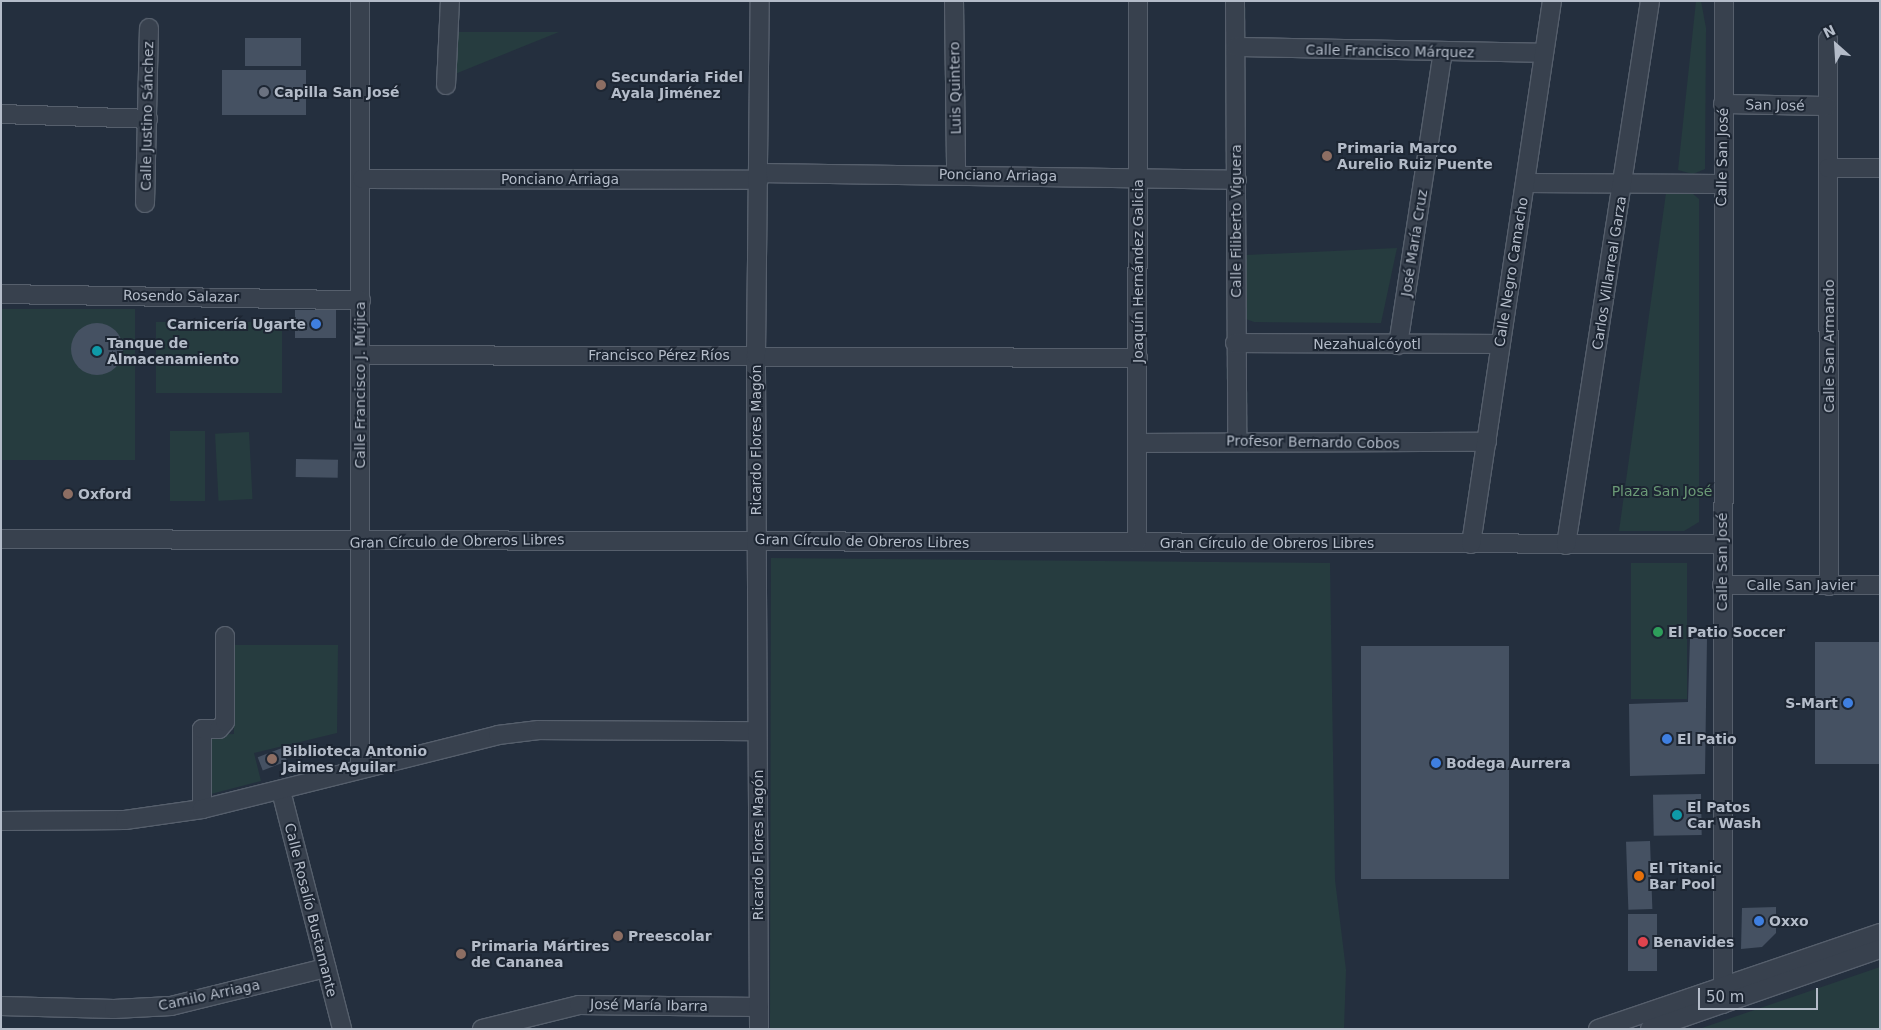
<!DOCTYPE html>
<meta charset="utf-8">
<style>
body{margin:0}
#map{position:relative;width:1881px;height:1030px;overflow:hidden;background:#242f3e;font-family:"DejaVu Sans",sans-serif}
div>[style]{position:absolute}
.green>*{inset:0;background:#263c3f;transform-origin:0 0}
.building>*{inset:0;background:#455162;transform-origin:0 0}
.round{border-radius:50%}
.roads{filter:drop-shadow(1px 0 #565f6c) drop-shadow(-1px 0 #565f6c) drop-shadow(0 1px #565f6c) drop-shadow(0 -1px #565f6c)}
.minor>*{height:18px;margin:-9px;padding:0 9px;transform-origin:9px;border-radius:9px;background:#38414e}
.dots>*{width:14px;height:14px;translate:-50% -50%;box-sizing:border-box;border:2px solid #1d2633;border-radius:50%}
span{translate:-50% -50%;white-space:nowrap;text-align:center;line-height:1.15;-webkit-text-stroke:4px #1d2633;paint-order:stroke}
.street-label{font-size:14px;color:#b4bcc9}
.poi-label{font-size:14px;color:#b4bcc9;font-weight:700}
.left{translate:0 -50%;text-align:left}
.right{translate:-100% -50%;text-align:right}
.park-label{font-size:14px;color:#6b9a76}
.frame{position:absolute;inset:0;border:2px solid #b4bcc9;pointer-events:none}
.north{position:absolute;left:1811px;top:20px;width:50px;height:50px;-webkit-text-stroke:4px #1d2633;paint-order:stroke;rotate:334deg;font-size:14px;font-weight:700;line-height:20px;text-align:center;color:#b4bcc9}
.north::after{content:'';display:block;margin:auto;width:18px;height:22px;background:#b4bcc9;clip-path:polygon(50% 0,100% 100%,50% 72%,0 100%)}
.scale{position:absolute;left:1698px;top:988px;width:120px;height:22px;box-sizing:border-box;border:2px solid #b4bcc9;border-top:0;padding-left:6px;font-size:15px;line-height:18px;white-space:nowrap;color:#b4bcc9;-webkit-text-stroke:4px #1d2633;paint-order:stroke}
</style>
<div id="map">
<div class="green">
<div style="clip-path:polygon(1696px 1px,1701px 1px,1706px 28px,1705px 169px,1693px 174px,1678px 170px)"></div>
<div style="clip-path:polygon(453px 32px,559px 32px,450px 76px)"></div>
<div style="clip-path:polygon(1666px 193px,1693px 194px,1699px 199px,1699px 522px,1684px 531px,1619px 531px)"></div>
<div style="clip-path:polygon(1397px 248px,1381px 323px,1254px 322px,1246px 319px,1246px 255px)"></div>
<div style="left:1px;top:309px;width:134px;height:151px"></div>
<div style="left:156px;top:322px;width:126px;height:71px"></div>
<div style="left:170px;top:431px;width:35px;height:70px"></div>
<div style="left:249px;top:432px;width:67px;height:34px;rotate:87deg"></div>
<div style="clip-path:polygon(771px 558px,1330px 563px,1335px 880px,1346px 970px,1344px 1029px,770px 1029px)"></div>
<div style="left:1687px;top:563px;width:136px;height:56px;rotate:90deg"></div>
<div style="clip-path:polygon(232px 645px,338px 645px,337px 733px,254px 753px,261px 781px,207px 795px,208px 735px,234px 734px)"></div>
<div style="clip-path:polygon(1880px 967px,1880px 1029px,1699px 1029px)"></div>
</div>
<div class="building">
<div style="left:245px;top:38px;width:56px;height:28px"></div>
<div style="left:222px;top:70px;width:84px;height:45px"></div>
<div style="left:295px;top:310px;width:41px;height:28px"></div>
<div class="round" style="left:71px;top:323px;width:52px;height:52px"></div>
<div style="left:296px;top:459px;width:42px;height:18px;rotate:1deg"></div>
<div style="clip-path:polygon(1690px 638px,1707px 638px,1705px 774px,1630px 776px,1629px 704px,1688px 702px)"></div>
<div style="left:1815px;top:642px;width:65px;height:122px"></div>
<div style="left:1509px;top:646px;width:233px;height:148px;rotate:90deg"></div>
<div style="left:282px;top:748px;width:14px;height:26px;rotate:69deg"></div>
<div style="left:1701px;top:794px;width:41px;height:48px;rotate:89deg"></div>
<div style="left:1650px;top:841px;width:68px;height:24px;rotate:88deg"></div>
<div style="clip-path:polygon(1776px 907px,1776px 933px,1762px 947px,1741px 949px,1742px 908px)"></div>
<div style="left:1628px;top:914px;width:29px;height:57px"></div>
</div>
<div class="roads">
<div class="minor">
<div style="left:360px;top:1px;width:768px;rotate:90deg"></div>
<div style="left:954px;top:1px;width:173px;rotate:89.3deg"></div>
<div style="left:1235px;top:1px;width:439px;rotate:89.7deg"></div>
<div style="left:1828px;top:39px;width:547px;rotate:89.9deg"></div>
<div style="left:1236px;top:47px;width:308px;rotate:1.1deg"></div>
<div style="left:446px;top:85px;width:84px;rotate:-87.3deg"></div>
<div style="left:1723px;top:104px;width:104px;rotate:1.1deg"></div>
<div style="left:1px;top:114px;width:147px;rotate:1.9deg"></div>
<div style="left:1828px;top:168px;width:52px"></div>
<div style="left:759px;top:173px;width:478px;rotate:0.8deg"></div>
<div style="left:362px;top:179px;width:397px;rotate:0.1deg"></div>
<div style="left:1525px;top:183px;width:196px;rotate:0.3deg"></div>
<div style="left:145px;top:203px;width:175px;rotate:-88.7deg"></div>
<div style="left:1px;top:294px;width:360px;rotate:1deg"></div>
<div style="left:1235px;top:343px;width:264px;rotate:0.2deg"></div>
<div style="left:1398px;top:345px;width:296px;rotate:-81.3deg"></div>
<div style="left:361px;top:355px;width:777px;rotate:0.22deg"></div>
<div style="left:1139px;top:443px;width:348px;rotate:-0.2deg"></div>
<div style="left:1px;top:539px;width:1721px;rotate:0.17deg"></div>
<div style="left:1137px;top:542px;width:541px;rotate:-89.89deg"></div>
<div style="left:1471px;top:544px;width:549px;rotate:-81.52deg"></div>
<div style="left:1566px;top:545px;width:550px;rotate:-81.22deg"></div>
<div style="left:1722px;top:585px;width:158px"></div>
<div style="left:281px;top:791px;width:246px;rotate:75.6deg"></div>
<div style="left:202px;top:809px;width:80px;rotate:-90deg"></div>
<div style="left:202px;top:729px;width:17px"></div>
<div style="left:219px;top:729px;width:9px;rotate:-49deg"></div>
<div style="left:225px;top:722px;width:86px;rotate:-90deg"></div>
<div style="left:1px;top:821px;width:124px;rotate:-0.5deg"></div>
<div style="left:125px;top:820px;width:78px;rotate:-8.1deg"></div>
<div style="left:202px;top:809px;width:305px;rotate:-14deg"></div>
<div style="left:498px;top:735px;width:41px;rotate:-7deg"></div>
<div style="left:539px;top:730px;width:218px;rotate:0.3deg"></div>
<div style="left:1723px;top:1004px;width:1003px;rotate:-89.94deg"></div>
<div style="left:1px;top:1006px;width:113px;rotate:1.5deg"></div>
<div style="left:114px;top:1009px;width:57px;rotate:-3deg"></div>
<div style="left:171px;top:1006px;width:160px;rotate:-13.8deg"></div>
<div style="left:482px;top:1029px;width:100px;rotate:-13.9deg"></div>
<div style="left:579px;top:1005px;width:180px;rotate:0.6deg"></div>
<div style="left:759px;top:1029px;width:674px;rotate:-90.26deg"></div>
<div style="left:756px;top:355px;width:354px;rotate:-89.4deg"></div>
<div style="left:1598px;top:1029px;width:298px;rotate:-18.8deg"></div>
<div style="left:1650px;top:1029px;width:244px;rotate:-19.2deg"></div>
</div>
</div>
<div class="dots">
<div style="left:601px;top:85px;background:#8d6e63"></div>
<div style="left:264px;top:92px;background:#6b7280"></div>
<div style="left:1327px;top:156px;background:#8d6e63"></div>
<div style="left:316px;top:324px;background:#3f7fe0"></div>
<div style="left:97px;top:351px;background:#0f9aa8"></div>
<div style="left:68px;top:494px;background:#8d6e63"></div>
<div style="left:1658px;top:632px;background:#2e9e5b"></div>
<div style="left:1848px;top:703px;background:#3f7fe0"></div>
<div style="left:1667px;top:739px;background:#3f7fe0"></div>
<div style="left:272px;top:759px;background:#8d6e63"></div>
<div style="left:1436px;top:763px;background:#3f7fe0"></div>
<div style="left:1677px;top:815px;background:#0f9aa8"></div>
<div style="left:1639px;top:876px;background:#e8710a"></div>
<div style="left:1759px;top:921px;background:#3f7fe0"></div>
<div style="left:618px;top:936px;background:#8d6e63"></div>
<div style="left:1643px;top:942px;background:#e0444e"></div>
<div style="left:461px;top:954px;background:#8d6e63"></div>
</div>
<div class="street-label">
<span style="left:1390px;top:51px;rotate:1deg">Calle Francisco Márquez</span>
<span style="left:955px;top:88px;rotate:-91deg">Luis Quintero</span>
<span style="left:1775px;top:105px;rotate:1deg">San José</span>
<span style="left:147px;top:116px;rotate:-89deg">Calle Justino Sánchez</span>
<span style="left:1722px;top:157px;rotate:-89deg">Calle San José</span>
<span style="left:998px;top:175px;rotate:1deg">Ponciano Arriaga</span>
<span style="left:560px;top:179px">Ponciano Arriaga</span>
<span style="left:1236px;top:221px;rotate:-90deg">Calle Filiberto Viguera</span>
<span style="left:1414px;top:243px;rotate:-81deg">José María Cruz</span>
<span style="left:1138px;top:271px;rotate:-90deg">Joaquín Hernández Galicia</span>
<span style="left:1511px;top:272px;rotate:-81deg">Calle Negro Camacho</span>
<span style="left:1609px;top:273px;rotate:-81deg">Carlos Villarreal Garza</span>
<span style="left:181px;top:296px;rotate:1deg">Rosendo Salazar</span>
<span style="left:1367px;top:344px">Nezahualcóyotl</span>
<span style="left:1829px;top:346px;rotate:-90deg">Calle San Armando</span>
<span style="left:659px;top:355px">Francisco Pérez Ríos</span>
<span style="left:360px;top:385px;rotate:-90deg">Calle Francisco J. Mújica</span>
<span style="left:756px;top:440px;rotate:-90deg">Ricardo Flores Magón</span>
<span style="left:1313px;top:442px;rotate:1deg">Profesor Bernardo Cobos</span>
<span style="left:457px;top:541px;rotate:-1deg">Gran Círculo de Obreros Libres</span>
<span style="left:862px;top:541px;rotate:1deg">Gran Círculo de Obreros Libres</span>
<span style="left:1267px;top:543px">Gran Círculo de Obreros Libres</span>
<span style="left:1722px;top:562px;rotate:-90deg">Calle San José</span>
<span style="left:1801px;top:585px">Calle San Javier</span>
<span style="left:758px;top:845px;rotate:-90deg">Ricardo Flores Magón</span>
<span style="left:311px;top:910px;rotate:76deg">Calle Rosalío Bustamante</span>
<span style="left:209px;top:995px;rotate:-12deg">Camilo Arriaga</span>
<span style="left:649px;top:1005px;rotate:1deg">José María Ibarra</span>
</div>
<div class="poi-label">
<span class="left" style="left:611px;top:85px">Secundaria Fidel<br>Ayala Jiménez</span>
<span class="left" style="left:274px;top:92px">Capilla San José</span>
<span class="left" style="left:1337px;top:156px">Primaria Marco<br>Aurelio Ruiz Puente</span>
<span class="right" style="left:306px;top:324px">Carnicería Ugarte</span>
<span class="left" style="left:107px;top:351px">Tanque de<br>Almacenamiento</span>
<span class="left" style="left:78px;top:494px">Oxford</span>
<span class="left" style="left:1668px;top:632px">El Patio Soccer</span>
<span class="right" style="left:1838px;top:703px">S-Mart</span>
<span class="left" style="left:1677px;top:739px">El Patio</span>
<span class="left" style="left:282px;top:759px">Biblioteca Antonio<br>Jaimes Aguilar</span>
<span class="left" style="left:1446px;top:763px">Bodega Aurrera</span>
<span class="left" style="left:1687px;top:815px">El Patos<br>Car Wash</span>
<span class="left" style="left:1649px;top:876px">El Titanic<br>Bar Pool</span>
<span class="left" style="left:1769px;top:921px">Oxxo</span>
<span class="left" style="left:628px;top:936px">Preescolar</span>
<span class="left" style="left:1653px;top:942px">Benavides</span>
<span class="left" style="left:471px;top:954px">Primaria Mártires<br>de Cananea</span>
</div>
<div class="park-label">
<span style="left:1662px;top:491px">Plaza San José</span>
</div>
<div class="frame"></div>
<div class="north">N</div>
<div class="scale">50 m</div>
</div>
